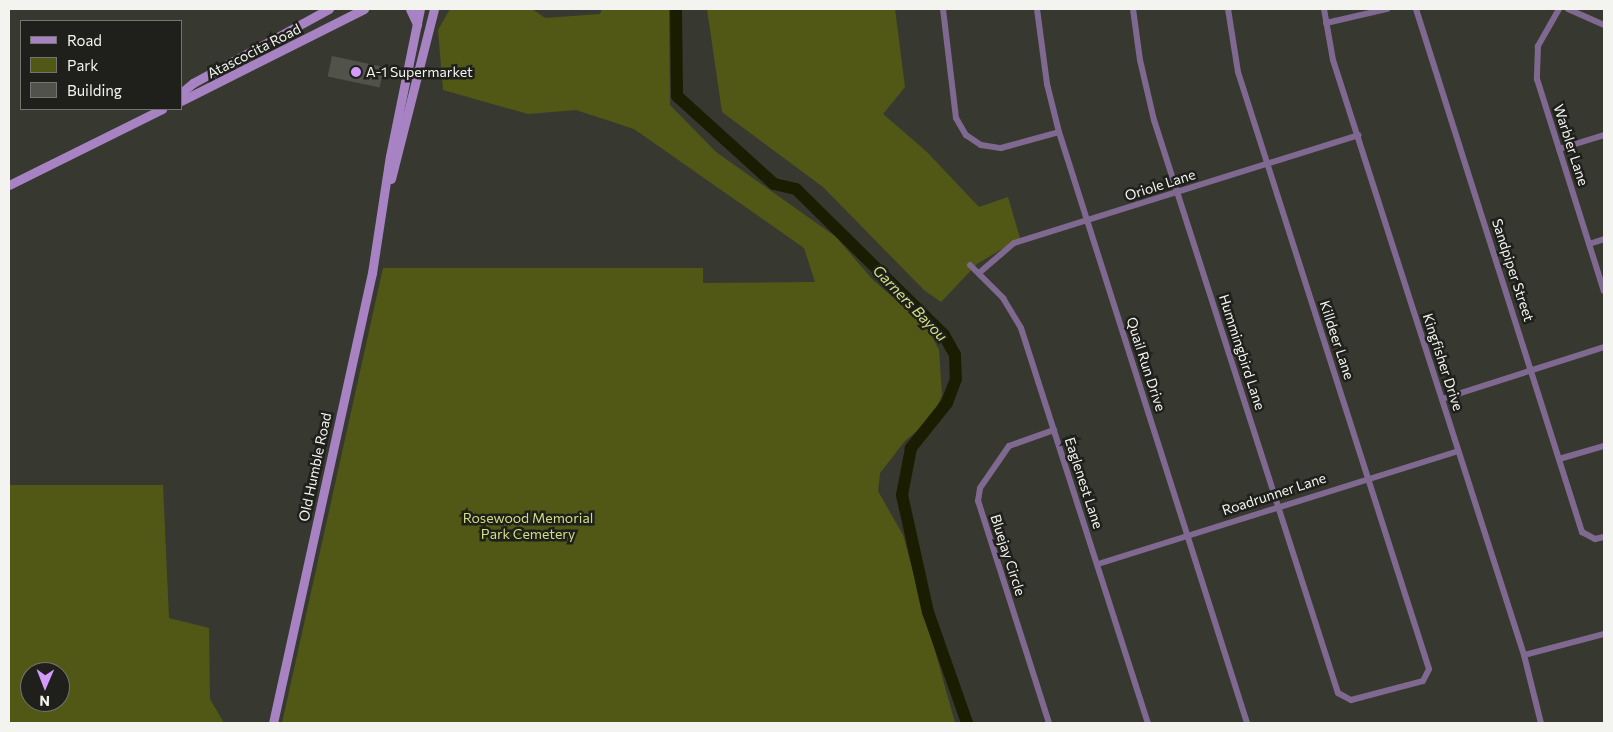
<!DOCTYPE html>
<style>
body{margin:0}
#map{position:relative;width:1613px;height:732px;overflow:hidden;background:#373930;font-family:Commissioner,sans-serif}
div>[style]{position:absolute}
.green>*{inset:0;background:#515816}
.river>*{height:12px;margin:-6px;padding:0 6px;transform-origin:6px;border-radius:6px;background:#1a1d00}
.building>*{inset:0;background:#51534a;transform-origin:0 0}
.street>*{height:6px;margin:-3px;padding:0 3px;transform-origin:3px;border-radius:3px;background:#806991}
.secondary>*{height:9px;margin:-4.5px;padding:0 4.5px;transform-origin:4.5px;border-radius:4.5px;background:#a883c4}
.dots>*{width:14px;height:14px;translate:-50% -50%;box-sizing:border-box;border:2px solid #1f201c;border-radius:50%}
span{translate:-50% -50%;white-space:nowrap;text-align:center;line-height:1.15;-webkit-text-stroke:5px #1f201c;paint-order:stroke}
.street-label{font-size:14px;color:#f3f4ef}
.poi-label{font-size:14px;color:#f3f4ef}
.left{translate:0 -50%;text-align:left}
.park-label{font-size:14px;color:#d1de81}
.water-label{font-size:15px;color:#d3e083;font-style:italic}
.frame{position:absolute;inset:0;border:10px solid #f3f4ef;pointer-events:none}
.legend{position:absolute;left:20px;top:20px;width:162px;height:90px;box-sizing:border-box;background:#1f201c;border:1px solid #747570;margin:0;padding:6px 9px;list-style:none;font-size:15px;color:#f3f4ef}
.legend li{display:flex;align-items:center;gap:10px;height:25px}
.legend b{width:25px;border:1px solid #747570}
.north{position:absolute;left:20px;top:662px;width:50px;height:50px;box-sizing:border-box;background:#1f201c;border:1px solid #747570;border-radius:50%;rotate:181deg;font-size:14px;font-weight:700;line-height:20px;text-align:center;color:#f3f4ef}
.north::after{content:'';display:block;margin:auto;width:18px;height:22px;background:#d39cfc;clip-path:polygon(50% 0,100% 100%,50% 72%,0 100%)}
</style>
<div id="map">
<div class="green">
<div style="clip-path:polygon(450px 9px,532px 9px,545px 18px,600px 14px,602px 9px,669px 9px,670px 105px,716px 152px,836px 237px,872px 279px,928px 328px,939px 350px,942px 395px,932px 418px,905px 441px,880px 473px,878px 491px,903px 535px,955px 723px,282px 723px,383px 268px,703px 268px,703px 283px,815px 282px,804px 248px,634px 129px,576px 110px,528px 114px,443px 90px,438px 30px)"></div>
<div style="clip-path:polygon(707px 9px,895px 9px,905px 87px,883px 114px,926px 151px,979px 207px,1008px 197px,1020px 238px,977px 264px,941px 302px,924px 290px,823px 187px,722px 112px)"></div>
<div style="clip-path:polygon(evenodd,9px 485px,163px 485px,169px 618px,209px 628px,210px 699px,224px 723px,9px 723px,9px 485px,30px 672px,60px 672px,60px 702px,30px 702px,30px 672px)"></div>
</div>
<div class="river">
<div style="left:676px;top:9px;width:87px;rotate:89.3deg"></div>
<div style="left:677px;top:96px;width:131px;rotate:42.2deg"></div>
<div style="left:774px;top:184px;width:23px;rotate:13deg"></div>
<div style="left:796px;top:189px;width:208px;rotate:44.6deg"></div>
<div style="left:944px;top:335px;width:23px;rotate:61deg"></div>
<div style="left:955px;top:355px;width:24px;rotate:88deg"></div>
<div style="left:956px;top:379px;width:26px;rotate:111deg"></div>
<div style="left:947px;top:403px;width:58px;rotate:128.7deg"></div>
<div style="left:911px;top:448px;width:48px;rotate:100.8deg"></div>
<div style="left:902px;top:495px;width:120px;rotate:77.5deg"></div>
<div style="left:928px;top:612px;width:118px;rotate:70.6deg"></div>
</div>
<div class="building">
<div style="left:332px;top:56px;width:53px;height:21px;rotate:12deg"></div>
</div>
<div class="street">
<div style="left:943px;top:9px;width:110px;rotate:83.2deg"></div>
<div style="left:956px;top:118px;width:20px;rotate:60deg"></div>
<div style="left:966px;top:135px;width:18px;rotate:34deg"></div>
<div style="left:981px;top:145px;width:20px;rotate:9deg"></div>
<div style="left:1001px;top:148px;width:60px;rotate:-15.4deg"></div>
<div style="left:1037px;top:9px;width:76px;rotate:82.4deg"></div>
<div style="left:1047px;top:84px;width:49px;rotate:76deg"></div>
<div style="left:1059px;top:132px;width:620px;rotate:72.35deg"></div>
<div style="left:1133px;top:9px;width:51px;rotate:82.2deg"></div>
<div style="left:1140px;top:60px;width:62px;rotate:76.9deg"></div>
<div style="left:1154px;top:120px;width:602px;rotate:72.2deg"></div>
<div style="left:1338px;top:693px;width:15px;rotate:28deg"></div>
<div style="left:1351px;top:700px;width:74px;rotate:-14.8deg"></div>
<div style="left:1423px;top:681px;width:13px;rotate:-63deg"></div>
<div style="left:1429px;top:669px;width:627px;rotate:-107.74deg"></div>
<div style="left:1238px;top:72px;width:64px;rotate:-99deg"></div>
<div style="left:1324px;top:9px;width:52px;rotate:80deg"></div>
<div style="left:1333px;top:60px;width:625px;rotate:72.2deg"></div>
<div style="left:1524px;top:655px;width:70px;rotate:76deg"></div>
<div style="left:1416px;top:9px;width:549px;rotate:72.39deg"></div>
<div style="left:1582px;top:532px;width:15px;rotate:28deg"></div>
<div style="left:1595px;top:539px;width:9px;rotate:-13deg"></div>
<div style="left:1559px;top:9px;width:43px;rotate:119.6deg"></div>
<div style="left:1538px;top:46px;width:33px;rotate:92deg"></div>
<div style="left:1537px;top:79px;width:222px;rotate:72.5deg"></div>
<div style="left:1568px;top:9px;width:39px;rotate:24deg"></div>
<div style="left:1326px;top:23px;width:63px;rotate:-12.9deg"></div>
<div style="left:1559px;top:149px;width:47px;rotate:-17.3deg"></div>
<div style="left:1589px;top:244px;width:16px;rotate:-18deg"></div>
<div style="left:970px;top:265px;width:47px;rotate:45deg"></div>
<div style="left:1003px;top:298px;width:35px;rotate:59deg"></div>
<div style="left:1021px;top:328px;width:415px;rotate:72.2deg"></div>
<div style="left:979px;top:273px;width:46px;rotate:-40.6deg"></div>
<div style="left:1014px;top:243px;width:361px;rotate:-17.4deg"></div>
<div style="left:1442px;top:399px;width:170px;rotate:-17.8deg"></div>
<div style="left:1559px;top:459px;width:47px;rotate:-16.1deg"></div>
<div style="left:1098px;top:564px;width:377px;rotate:-17.4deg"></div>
<div style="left:1524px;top:655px;width:83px;rotate:-14.7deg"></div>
<div style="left:1049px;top:723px;width:233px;rotate:-107.7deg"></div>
<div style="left:978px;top:501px;width:13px;rotate:-81deg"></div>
<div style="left:980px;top:488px;width:51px;rotate:-55.4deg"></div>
<div style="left:1009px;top:446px;width:48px;rotate:-19.6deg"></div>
</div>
<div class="secondary">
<div style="left:410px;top:9px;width:17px;rotate:65deg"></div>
<div style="left:181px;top:93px;width:16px;rotate:-40deg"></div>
<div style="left:193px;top:83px;width:155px;rotate:-28.6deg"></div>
<div style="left:181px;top:101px;width:205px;rotate:-26.7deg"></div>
<div style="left:391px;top:179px;width:175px;rotate:-75.8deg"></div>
<div style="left:9px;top:185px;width:171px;rotate:-26.4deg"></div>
<div style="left:273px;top:723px;width:461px;rotate:-77.6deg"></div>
<div style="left:372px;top:273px;width:118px;rotate:-81.3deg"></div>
<div style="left:390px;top:156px;width:150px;rotate:-78.5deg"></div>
</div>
<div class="dots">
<div style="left:356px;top:72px;background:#d39cfc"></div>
</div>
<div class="street-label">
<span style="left:254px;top:51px;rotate:-27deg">Atascocita Road</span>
<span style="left:1571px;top:145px;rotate:72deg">Warbler Lane</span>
<span style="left:1160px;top:185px;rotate:-18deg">Oriole Lane</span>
<span style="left:1513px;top:270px;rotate:72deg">Sandpiper Street</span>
<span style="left:1337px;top:340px;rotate:72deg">Killdeer Lane</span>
<span style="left:1242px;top:352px;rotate:72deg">Hummingbird Lane</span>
<span style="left:1443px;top:362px;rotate:72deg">Kingfisher Drive</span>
<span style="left:1146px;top:364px;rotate:72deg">Quail Run Drive</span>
<span style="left:315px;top:467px;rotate:-78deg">Old Humble Road</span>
<span style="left:1084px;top:483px;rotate:72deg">Eaglenest Lane</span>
<span style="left:1274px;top:494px;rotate:-18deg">Roadrunner Lane</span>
<span style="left:1008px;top:555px;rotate:72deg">Bluejay Circle</span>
</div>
<div class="poi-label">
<span class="left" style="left:366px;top:72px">A-1 Supermarket</span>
</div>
<div class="park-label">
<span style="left:528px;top:526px">Rosewood Memorial<br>Park Cemetery</span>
</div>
<div class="water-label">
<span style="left:910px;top:303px;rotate:46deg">Garners Bayou</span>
</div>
<div class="frame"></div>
<ul class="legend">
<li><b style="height:6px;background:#a883c4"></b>Road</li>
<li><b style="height:14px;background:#515816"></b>Park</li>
<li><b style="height:14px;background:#51534a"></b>Building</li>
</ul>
<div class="north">N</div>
</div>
